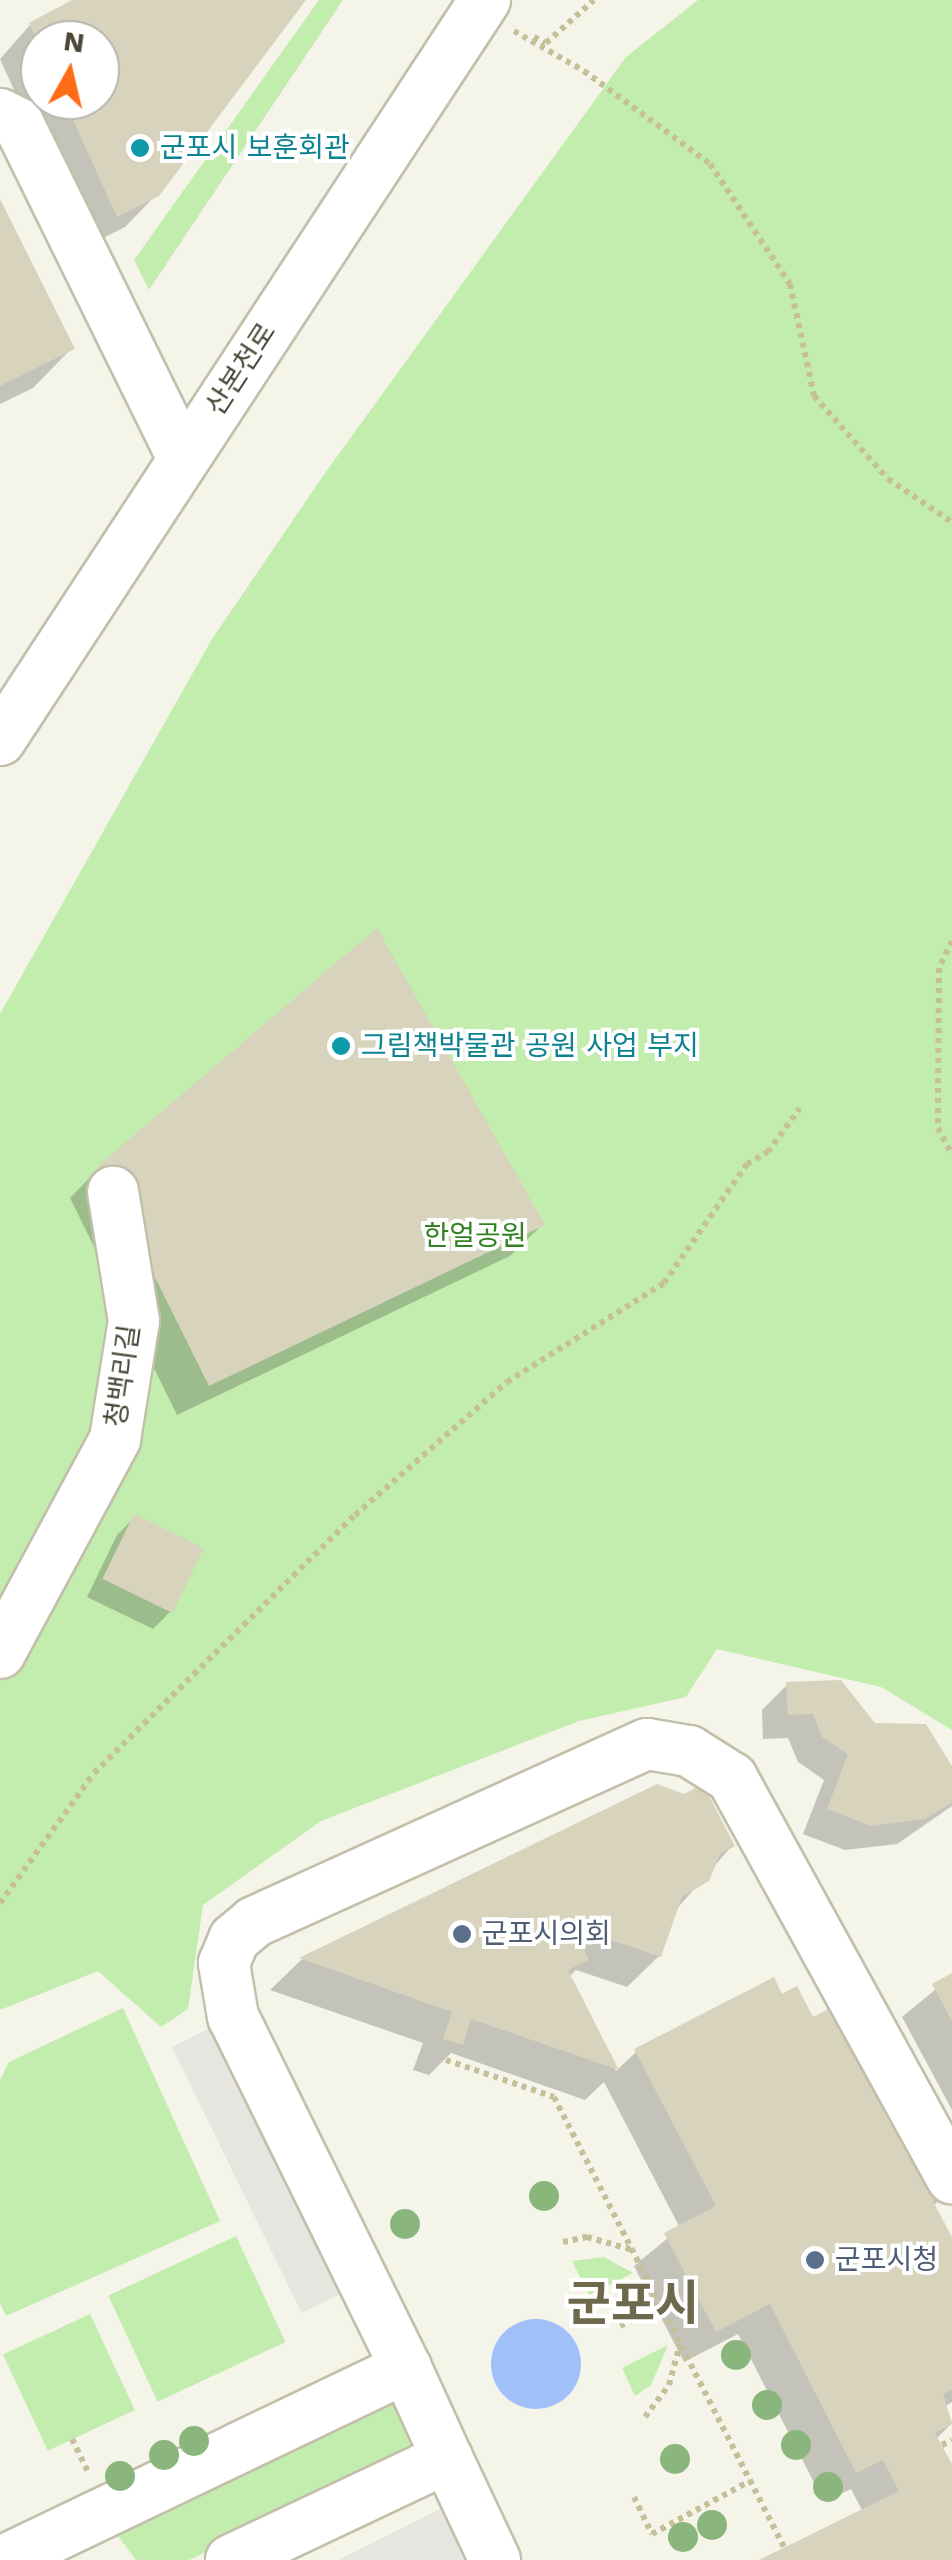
<!DOCTYPE html>
<meta charset="utf-8">
<style>
body{margin:0}
#map{position:relative;width:952px;height:2560px;overflow:hidden;background:#f5f4e9;font-family:"Work Sans","Noto Sans KR",sans-serif}
div>[style]{position:absolute}
.green>*{inset:0;background:#c3edae;transform-origin:0 0}
.parking>*{inset:0;background:#e7e5e0;transform-origin:0 0}
.water>*{inset:0;background:#a0c0f7}
.round{border-radius:50%}
.shadow>*{inset:0;background:#0003}
.building>*{inset:0;background:#d8d3bd;transform-origin:0 0}
.path>*{height:6px;margin-top:-3px;transform-origin:0;background:repeating-linear-gradient(90deg,#c5bf9a 0 5px,transparent 0 10px)}
.roads{filter:drop-shadow(2px 0 #c2bfaa) drop-shadow(-2px 0 #c2bfaa) drop-shadow(0 2px #c2bfaa) drop-shadow(0 -2px #c2bfaa)}
.minor>*{height:50px;margin:-25px;padding:0 25px;transform-origin:25px;border-radius:25px;background:#fff}
.trees>*{width:30px;height:30px;margin:-15px;border-radius:50%;background:#8ab57c}
.dots>*{width:28px;height:28px;translate:-50% -50%;box-sizing:border-box;border:5px solid #fff;border-radius:50%}
span{translate:-50% -50%;white-space:nowrap;text-align:center;line-height:1.15;-webkit-text-stroke:8px #fff;paint-order:stroke}
.culture-label{font-size:28px;color:#0d838f}
.left{translate:0 -50%;text-align:left}
.street-label{font-size:28px;color:#4a4736}
.park-label{font-size:28px;color:#328223}
.service-label{font-size:28px;color:#4e5e75}
.town-label{font-size:48px;color:#6e684c;font-weight:700}
.north{position:absolute;left:20px;top:20px;width:100px;height:100px;box-sizing:border-box;background:#fff;border:2px solid #b7b5af;border-radius:50%;rotate:8deg;font-size:28px;font-weight:700;line-height:40px;text-align:center;color:#4a4736}
.north::after{content:'';display:block;margin:auto;width:35px;height:45px;background:#ff6c16;clip-path:polygon(50% 0,100% 100%,50% 72%,0 100%)}
</style>
<div id="map">
<div class="green">
<div style="clip-path:polygon(319px 0,343px 0,149px 290px,134px 260px)"></div>
<div style="clip-path:polygon(698px 0,952px 0,952px 1730px,881px 1687px,717px 1649px,686px 1697px,579px 1721px,321px 1821px,203px 1905px,188px 2009px,161px 2027px,98px 1971px,0 2010px,0 1014px,212px 639px,323px 476px,626px 57px)"></div>
<div style="clip-path:polygon(123px 2008px,220px 2221px,6px 2316px,0 2303px,0 2080px,9px 2062px)"></div>
<div style="left:236px;top:2236px;width:117px;height:141px;rotate:65deg"></div>
<div style="clip-path:polygon(604px 2257px,633px 2273px,589px 2295px,572px 2261px)"></div>
<div style="left:90px;top:2314px;width:106px;height:96px;rotate:65deg"></div>
<div style="clip-path:polygon(668px 2345px,651px 2385px,635px 2396px,622px 2368px)"></div>
<div style="clip-path:polygon(407px 2396px,431px 2447px,189px 2560px,136px 2560px,115px 2532px)"></div>
</div>
<div class="parking">
<div style="left:233px;top:2017px;width:296px;height:68px;rotate:64deg"></div>
<div style="clip-path:polygon(446px 2506px,474px 2560px,338px 2560px)"></div>
</div>
<div class="water">
<div class="round" style="left:491px;top:2319px;width:90px;height:90px"></div>
</div>
<div class="shadow">
<div style="clip-path:polygon(evenodd,77px 0,303px 0,157px 194px,125px 227px,85px 247px,0 59px,30px 25px,77px 0,40px 40px,100px 40px,100px 100px,40px 100px,40px 40px)"></div>
<div style="clip-path:polygon(0 205px,72px 348px,33px 388px,0 404px)"></div>
<div style="clip-path:polygon(101px 1166px,542px 1225px,510px 1256px,177px 1415px,70px 1198px)"></div>
<div style="clip-path:polygon(135px 1517px,170px 1612px,153px 1629px,87px 1597px,117px 1535px)"></div>
<div style="clip-path:polygon(787px 1685px,952px 1771px,952px 1806px,897px 1844px,845px 1850px,803px 1834px,824px 1780px,798px 1762px,788px 1738px,763px 1739px,762px 1710px)"></div>
<div style="clip-path:polygon(658px 1787px,732px 1846px,674px 1912px,659px 1956px,627px 1987px,576px 1970px,569px 1977px,616px 2071px,636px 2052px,781px 1997px,812px 2020px,890px 2129px,947px 2192px,933px 2206px,952px 2242px,952px 2402px,946px 2406px,952px 2423px,936px 2439px,952px 2468px,952px 2560px,765px 2560px,863px 2512px,851px 2489px,824px 2502px,738px 2334px,684px 2362px,634px 2266px,680px 2228px,604px 2082px,585px 2100px,451px 2053px,429px 2075px,413px 2070px,423px 2043px,270px 1990px,300px 1961px)"></div>
<div style="clip-path:polygon(952px 1976px,952px 2110px,902px 2017px)"></div>
</div>
<div class="building">
<div style="clip-path:polygon(72px 0,306px 0,159px 196px,117px 217px,64px 100px,100px 100px,100px 40px,40px 40px,40px 48px,29px 23px)"></div>
<div style="clip-path:polygon(0 199px,75px 349px,0 386px)"></div>
<div style="clip-path:polygon(377px 928px,545px 1225px,209px 1386px,99px 1165px)"></div>
<div style="left:134px;top:1514px;width:78px;height:72px;rotate:26deg"></div>
<div style="clip-path:polygon(841px 1680px,875px 1723px,926px 1724px,952px 1766px,952px 1803px,925px 1819px,871px 1826px,827px 1809px,848px 1754px,822px 1737px,813px 1714px,788px 1715px,786px 1682px)"></div>
<div style="clip-path:polygon(657px 1784px,684px 1794px,703px 1784px,735px 1846px,720px 1854px,709px 1881px,682px 1897px,661px 1957px,573px 1927px,589px 1960px,568px 1970px,619px 2070px,471px 2019px,463px 2045px,443px 2039px,452px 2012px,299px 1958px)"></div>
<div style="clip-path:polygon(952px 1973px,952px 2021px,932px 1984px)"></div>
<div style="clip-path:polygon(774px 1977px,782px 1994px,797px 1986px,813px 2017px,830px 2008px,891px 2125px,910px 2116px,950px 2193px,933px 2201px,952px 2237px,952px 2390px,943px 2394px,952px 2424px,935px 2433px,952px 2464px,952px 2560px,759px 2560px,899px 2491px,883px 2460px,856px 2473px,770px 2304px,716px 2332px,664px 2233px,716px 2206px,634px 2049px)"></div>
</div>
<div class="path">
<div style="left:514px;top:31px;width:81px;rotate:29.7deg"></div>
<div style="left:584px;top:71px;width:157px;rotate:36.4deg"></div>
<div style="left:710px;top:164px;width:144px;rotate:56.3deg"></div>
<div style="left:790px;top:284px;width:115px;rotate:77.9deg"></div>
<div style="left:814px;top:396px;width:111px;rotate:48.3deg"></div>
<div style="left:888px;top:479px;width:77px;rotate:33.9deg"></div>
<div style="left:534px;top:37px;width:13px;rotate:27deg"></div>
<div style="left:546px;top:43px;width:64px;rotate:-41.9deg"></div>
<div style="left:952px;top:941px;width:30px;rotate:116deg"></div>
<div style="left:939px;top:968px;width:160px;rotate:90.4deg"></div>
<div style="left:938px;top:1128px;width:30px;rotate:62deg"></div>
<div style="left:0;top:1903px;width:160px;rotate:-54.1deg"></div>
<div style="left:94px;top:1773px;width:367px;rotate:-44.7deg"></div>
<div style="left:355px;top:1515px;width:202px;rotate:-41.2deg"></div>
<div style="left:507px;top:1382px;width:186px;rotate:-32.2deg"></div>
<div style="left:664px;top:1283px;width:145px;rotate:-55.1deg"></div>
<div style="left:747px;top:1164px;width:24px;rotate:-30deg"></div>
<div style="left:768px;top:1152px;width:54px;rotate:-54deg"></div>
<div style="left:446px;top:2060px;width:114px;rotate:18.9deg"></div>
<div style="left:554px;top:2097px;width:505px;rotate:62.93deg"></div>
<div style="left:563px;top:2242px;width:25px;rotate:-12deg"></div>
<div style="left:587px;top:2237px;width:48px;rotate:15.8deg"></div>
<div style="left:620px;top:2326px;width:46px;rotate:-28.8deg"></div>
<div style="left:645px;top:2417px;width:40px;rotate:-53deg"></div>
<div style="left:669px;top:2385px;width:42px;rotate:-75deg"></div>
<div style="left:72px;top:2439px;width:39px;rotate:64deg"></div>
<div style="left:942px;top:2445px;width:11px;rotate:-27deg"></div>
<div style="left:634px;top:2497px;width:41px;rotate:64.1deg"></div>
<div style="left:652px;top:2534px;width:111px;rotate:-28.4deg"></div>
</div>
<div class="roads">
<div class="minor">
<div style="left:0;top:114px;width:20px;rotate:27deg"></div>
<div style="left:18px;top:123px;width:373px;rotate:63.8deg"></div>
<div style="left:0;top:740px;width:885px;rotate:-56.76deg"></div>
<div style="left:0;top:1653px;width:243px;rotate:-61.7deg"></div>
<div style="left:115px;top:1439px;width:120px;rotate:-80.9deg"></div>
<div style="left:134px;top:1321px;width:131px;rotate:-99.2deg"></div>
<div style="left:406px;top:2368px;width:391px;rotate:-116.2deg"></div>
<div style="left:233px;top:2017px;width:55px;rotate:-99.5deg"></div>
<div style="left:224px;top:1963px;width:26px;rotate:-67deg"></div>
<div style="left:234px;top:1939px;width:26px;rotate:-40deg"></div>
<div style="left:254px;top:1922px;width:431px;rotate:-24.4deg"></div>
<div style="left:647px;top:1744px;width:43px;rotate:9.5deg"></div>
<div style="left:689px;top:1751px;width:51px;rotate:32.1deg"></div>
<div style="left:732px;top:1778px;width:457px;rotate:61.2deg"></div>
<div style="left:447px;top:2458px;width:113px;rotate:64.8deg"></div>
<div style="left:5px;top:2560px;width:445px;rotate:-25.6deg"></div>
<div style="left:406px;top:2368px;width:99px;rotate:65.5deg"></div>
<div style="left:447px;top:2458px;width:239px;rotate:154.7deg"></div>
</div>
</div>
<div class="trees">
<div style="left:544px;top:2196px"></div>
<div style="left:405px;top:2224px"></div>
<div style="left:736px;top:2355px"></div>
<div style="left:767px;top:2405px"></div>
<div style="left:194px;top:2441px"></div>
<div style="left:796px;top:2445px"></div>
<div style="left:164px;top:2455px"></div>
<div style="left:675px;top:2459px"></div>
<div style="left:120px;top:2476px"></div>
<div style="left:828px;top:2487px"></div>
<div style="left:712px;top:2525px"></div>
<div style="left:683px;top:2537px"></div>
</div>
<div class="dots">
<div style="left:140px;top:148px;background:#0f9aa8"></div>
<div style="left:341px;top:1046px;background:#0f9aa8"></div>
<div style="left:462px;top:1934px;background:#5c6f8a"></div>
<div style="left:815px;top:2260px;background:#5c6f8a"></div>
</div>
<div class="culture-label">
<span class="left" style="left:160px;top:148px">군포시 보훈회관</span>
<span class="left" style="left:361px;top:1046px">그림책박물관 공원 사업 부지</span>
</div>
<div class="street-label">
<span style="left:241px;top:369px;rotate:-57deg">산본천로</span>
<span style="left:123px;top:1376px;rotate:-82deg">청백리길</span>
</div>
<div class="park-label">
<span style="left:475px;top:1236px">한얼공원</span>
</div>
<div class="service-label">
<span class="left" style="left:482px;top:1934px">군포시의회</span>
<span class="left" style="left:835px;top:2260px">군포시청</span>
</div>
<div class="town-label">
<span style="left:633px;top:2304px">군포시</span>
</div>
<div class="north">N</div>
</div>
